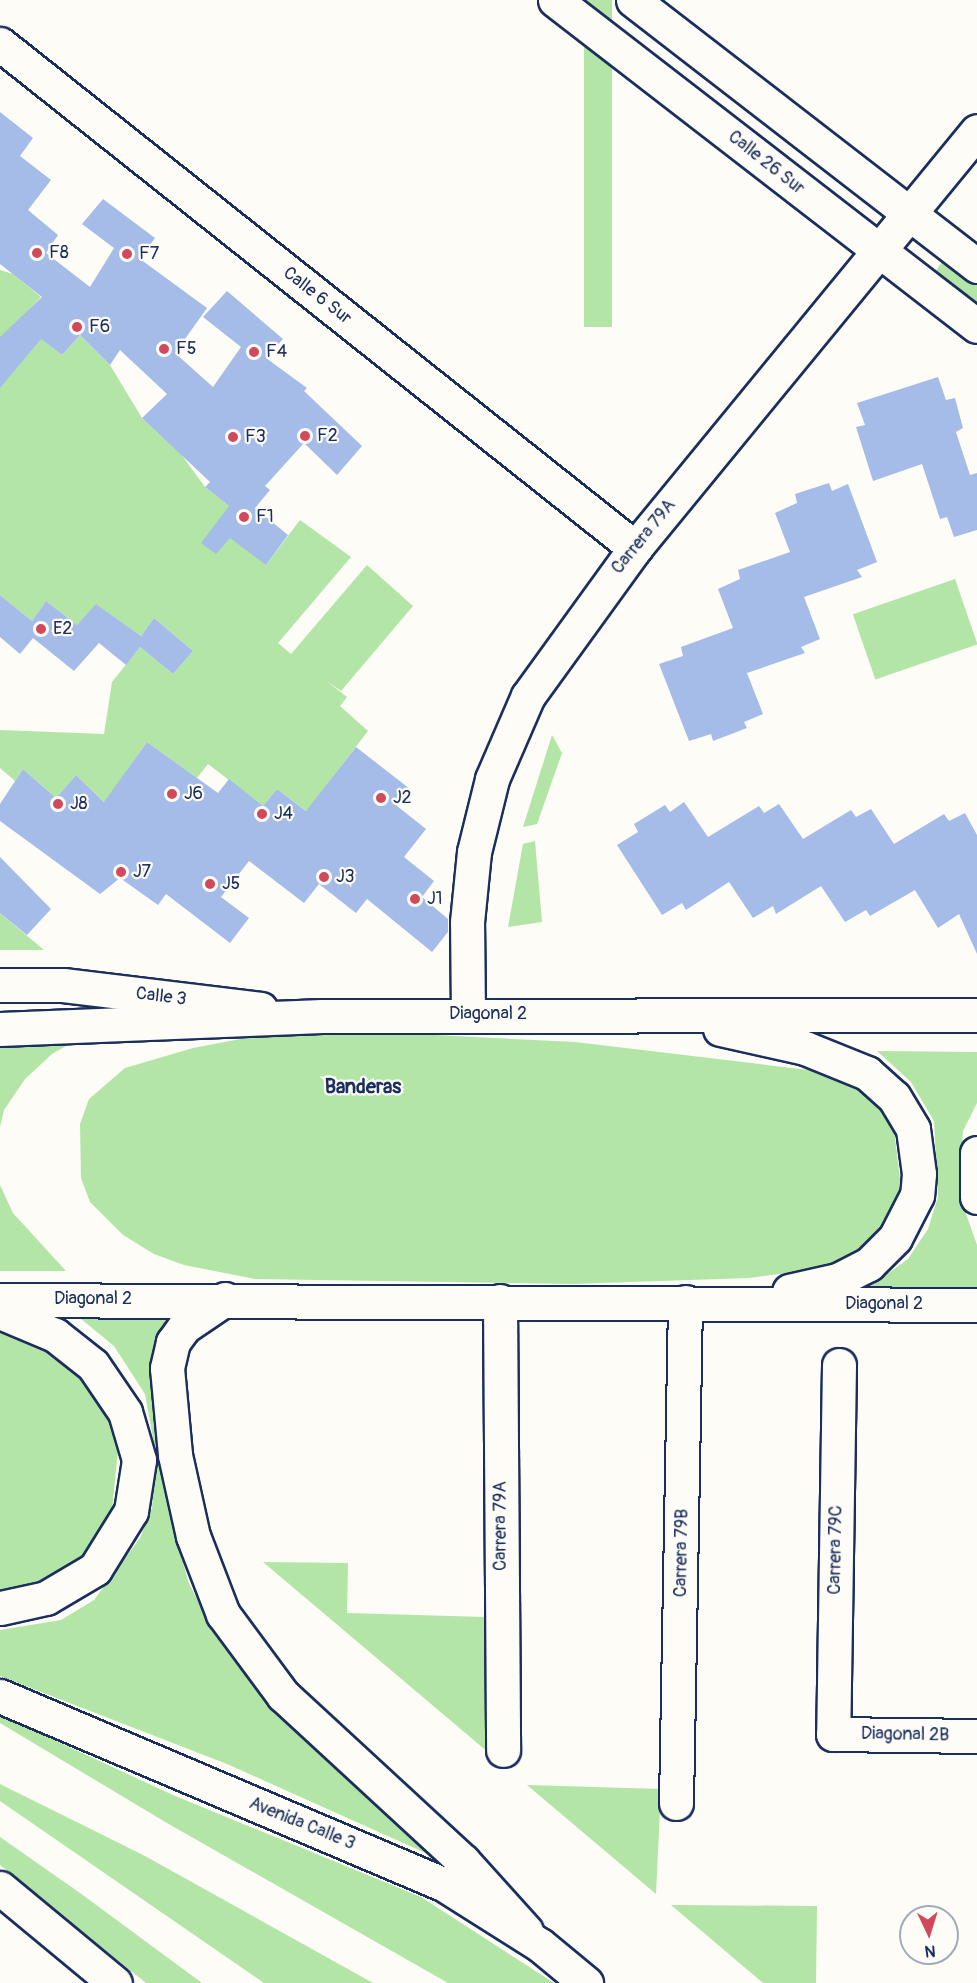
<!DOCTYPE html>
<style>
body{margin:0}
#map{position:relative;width:977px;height:1983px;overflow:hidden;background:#fdfcf7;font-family:Pangolin,sans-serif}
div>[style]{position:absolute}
.green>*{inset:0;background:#b3e5a6;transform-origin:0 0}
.building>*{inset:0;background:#a5bce9}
.roads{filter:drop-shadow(2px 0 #1b2f5e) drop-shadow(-2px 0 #1b2f5e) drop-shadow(0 2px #1b2f5e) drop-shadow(0 -2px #1b2f5e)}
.minor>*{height:33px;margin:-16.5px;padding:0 16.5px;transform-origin:16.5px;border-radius:16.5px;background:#fdfcf7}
.tertiary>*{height:33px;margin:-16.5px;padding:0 16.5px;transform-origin:16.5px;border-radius:16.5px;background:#fdfcf7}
.secondary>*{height:33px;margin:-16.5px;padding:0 16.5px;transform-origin:16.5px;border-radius:16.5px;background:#fdfcf7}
.primary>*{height:33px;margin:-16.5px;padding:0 16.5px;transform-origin:16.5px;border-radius:16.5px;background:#fdfcf7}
.trunk>*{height:33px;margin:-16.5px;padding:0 16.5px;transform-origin:16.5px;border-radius:16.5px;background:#fdfcf7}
.dots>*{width:16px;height:16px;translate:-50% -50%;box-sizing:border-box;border:3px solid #fdfcf7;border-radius:50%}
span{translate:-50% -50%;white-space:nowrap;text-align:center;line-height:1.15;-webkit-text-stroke:4.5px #fdfcf7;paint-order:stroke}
.street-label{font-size:18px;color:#1b2f5e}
.poi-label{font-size:18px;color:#1b2f5e}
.left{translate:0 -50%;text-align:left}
.neighbourhood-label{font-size:20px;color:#1b2f5e;font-weight:700}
.north{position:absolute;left:899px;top:1905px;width:60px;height:60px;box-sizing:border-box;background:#fdfcf7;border:2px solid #a3aaba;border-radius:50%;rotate:176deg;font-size:16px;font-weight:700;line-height:24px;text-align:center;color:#1b2f5e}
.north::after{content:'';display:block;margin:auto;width:21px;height:27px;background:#d1495b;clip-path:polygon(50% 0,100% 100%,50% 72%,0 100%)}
</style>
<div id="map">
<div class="green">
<div style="left:584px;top:0;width:28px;height:327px"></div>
<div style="clip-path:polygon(944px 259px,977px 285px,977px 309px,933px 275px)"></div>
<div style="clip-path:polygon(0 270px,13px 274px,41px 297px,18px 321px,62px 355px,80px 335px,110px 365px,142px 418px,181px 454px,205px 487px,229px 506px,266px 565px,300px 520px,351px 557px,278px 643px,291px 654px,367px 565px,413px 606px,341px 691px,325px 680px,347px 697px,340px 706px,368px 731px,332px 778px,371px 808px,345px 840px,277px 789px,263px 806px,208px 764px,197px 778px,147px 742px,127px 770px,120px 817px,76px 775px,56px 798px,23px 769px,15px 781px,0 768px,0 730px,104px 734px,112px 682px,140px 647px,173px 674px,193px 651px,154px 618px,141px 636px,97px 605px,77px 625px,46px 601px,32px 621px,0 595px)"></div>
<div style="left:955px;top:579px;width:69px;height:108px;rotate:71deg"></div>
<div style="clip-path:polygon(552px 735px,562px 753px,537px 824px,523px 827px)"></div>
<div style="clip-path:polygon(535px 841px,542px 922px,508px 927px,523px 844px)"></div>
<div style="clip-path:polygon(0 913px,44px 950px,0 950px)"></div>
<div style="clip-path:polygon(375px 1032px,575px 1042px,834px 1073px,864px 1084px,893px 1122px,901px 1187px,889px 1219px,871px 1245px,842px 1266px,749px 1278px,572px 1284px,255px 1279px,184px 1265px,154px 1254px,123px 1235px,90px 1202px,81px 1178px,80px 1124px,89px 1099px,125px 1068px,193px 1048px,267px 1034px)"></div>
<div style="clip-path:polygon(87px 1034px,52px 1054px,25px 1079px,4px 1110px,0 1127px,0 1042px)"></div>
<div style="clip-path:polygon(877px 1051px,977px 1052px,977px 1103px,963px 1131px,961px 1165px,964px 1208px,977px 1245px,977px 1292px,865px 1290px,908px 1259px,928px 1229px,938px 1197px,934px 1121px,911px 1082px)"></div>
<div style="clip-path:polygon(0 1185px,13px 1213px,66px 1271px,0 1271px)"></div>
<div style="clip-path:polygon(75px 1314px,169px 1314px,152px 1365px,169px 1510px,188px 1581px,213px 1632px,249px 1678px,303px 1738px,430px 1855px,227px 1764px,0 1676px,0 1630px,61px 1620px,94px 1600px,140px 1538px,152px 1508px,156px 1455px,145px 1394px,114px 1346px)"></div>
<div style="clip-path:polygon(0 1329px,46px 1343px,98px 1386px,119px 1441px,112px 1510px,92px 1546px,67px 1572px,35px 1588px,0 1595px)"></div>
<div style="clip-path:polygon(263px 1562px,348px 1563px,347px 1613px,485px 1617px,489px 1753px)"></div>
<div style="clip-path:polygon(0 1715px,173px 1795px,421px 1897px,554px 1983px,448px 1983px,167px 1823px,0 1723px)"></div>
<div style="clip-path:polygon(0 1784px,145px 1856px,373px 1983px,264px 1983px,0 1801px)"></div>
<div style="clip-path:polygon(527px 1785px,661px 1789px,656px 1894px)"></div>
<div style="clip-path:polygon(0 1837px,80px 1893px,202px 1983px,146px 1983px,0 1865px)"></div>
<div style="clip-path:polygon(671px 1905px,817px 1906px,816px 1983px,763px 1983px)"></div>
</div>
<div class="building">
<div style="clip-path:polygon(0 112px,33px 138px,20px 156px,51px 180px,28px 210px,58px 235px,46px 253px,90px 287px,114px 248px,82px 224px,103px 199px,155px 238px,140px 259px,207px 308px,175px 353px,213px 387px,241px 347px,203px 317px,227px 291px,283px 339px,266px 358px,307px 388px,304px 391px,362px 446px,337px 475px,304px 443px,265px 486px,270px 490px,255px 508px,288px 535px,266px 565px,230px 538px,216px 554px,201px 543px,229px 506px,205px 487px,210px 482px,142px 418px,167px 394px,120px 350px,110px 365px,80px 335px,62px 355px,41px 339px,0 388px,0 337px,42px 297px,0 264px)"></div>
<div style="clip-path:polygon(938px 377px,946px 400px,955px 398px,963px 428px,956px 432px,970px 475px,977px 473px,977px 530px,954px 537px,947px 517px,940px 519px,922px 464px,873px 481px,856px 427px,865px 425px,857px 403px)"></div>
<div style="clip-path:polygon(829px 483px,832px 491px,848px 484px,877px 562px,857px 570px,862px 577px,804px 597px,820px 639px,801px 647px,805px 653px,747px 673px,763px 714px,744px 722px,747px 728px,713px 741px,711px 734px,689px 741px,659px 664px,683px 656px,681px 647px,733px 628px,718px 589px,740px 579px,738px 570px,790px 552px,775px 513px,797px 503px,795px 494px)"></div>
<div style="clip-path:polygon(0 595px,32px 621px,46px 601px,77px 625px,96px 604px,141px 636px,154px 618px,193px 651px,173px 674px,140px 647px,126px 665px,99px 643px,74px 671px,33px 638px,20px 654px,0 637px)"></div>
<div style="clip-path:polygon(147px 742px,218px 793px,229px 779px,263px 806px,277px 789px,306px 811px,356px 747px,410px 789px,397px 806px,426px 829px,404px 857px,434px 881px,422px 897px,448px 919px,448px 932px,432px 952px,367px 899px,356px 913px,319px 884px,304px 903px,249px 861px,221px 897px,249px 918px,230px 943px,166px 894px,158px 905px,120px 878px,100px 894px,0 821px,0 804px,23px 769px,56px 798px,76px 775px,104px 802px)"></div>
<div style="clip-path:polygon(684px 802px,708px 837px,759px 806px,764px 813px,779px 804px,803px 839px,851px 810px,856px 817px,871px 809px,894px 844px,944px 814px,949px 821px,965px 813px,977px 835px,977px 954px,959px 914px,938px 928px,915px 890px,870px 916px,866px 910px,845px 922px,821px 886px,776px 914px,773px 906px,753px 918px,729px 882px,686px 910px,682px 903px,662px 915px,617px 845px,638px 832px,634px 824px,665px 805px,670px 812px)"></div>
<div style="clip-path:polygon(0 857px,51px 909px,27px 935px,0 913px)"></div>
</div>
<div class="roads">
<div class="minor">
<div style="left:0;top:44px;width:811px;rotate:38.44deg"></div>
<div style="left:500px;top:1301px;width:449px;rotate:89.6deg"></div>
<div style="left:839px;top:1365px;width:369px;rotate:90.9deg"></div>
<div style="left:833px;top:1734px;width:144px;rotate:0.8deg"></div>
<div style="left:676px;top:1803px;width:501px;rotate:-88.97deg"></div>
</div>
<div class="tertiary">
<div style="left:0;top:985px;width:63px"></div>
<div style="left:63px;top:985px;width:199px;rotate:6.9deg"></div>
<div style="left:468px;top:1014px;width:92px;rotate:-90.6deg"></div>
<div style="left:467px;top:922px;width:70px;rotate:-84.3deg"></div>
<div style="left:474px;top:852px;width:75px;rotate:-76.1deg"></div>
<div style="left:492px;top:779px;width:90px;rotate:-66.6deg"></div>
<div style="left:528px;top:696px;width:183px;rotate:-54.1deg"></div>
<div style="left:635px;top:548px;width:539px;rotate:-50.64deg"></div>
</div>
<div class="secondary">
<div style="left:555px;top:0;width:533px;rotate:37.69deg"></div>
<div style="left:633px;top:0;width:435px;rotate:37.7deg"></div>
</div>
<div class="primary">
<div style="left:0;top:1029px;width:322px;rotate:-2.3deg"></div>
<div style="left:322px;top:1016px;width:655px;rotate:-0.09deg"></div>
<div style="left:720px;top:1029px;width:87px;rotate:12.6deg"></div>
<div style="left:805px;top:1048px;width:67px;rotate:22deg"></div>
<div style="left:867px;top:1073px;width:36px;rotate:42deg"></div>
<div style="left:894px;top:1097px;width:37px;rotate:59deg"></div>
<div style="left:913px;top:1129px;width:45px;rotate:82.4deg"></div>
<div style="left:919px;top:1174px;width:21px;rotate:95deg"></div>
<div style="left:917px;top:1195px;width:48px;rotate:117.1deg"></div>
<div style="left:895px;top:1238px;width:37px;rotate:135deg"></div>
<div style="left:869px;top:1264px;width:36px;rotate:153deg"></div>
<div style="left:837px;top:1280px;width:49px;rotate:167.1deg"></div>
<div style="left:977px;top:1153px;width:44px;rotate:90deg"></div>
<div style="left:225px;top:1299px;width:50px;rotate:145.7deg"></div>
<div style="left:184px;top:1327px;width:19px;rotate:126deg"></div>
<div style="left:173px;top:1342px;width:27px;rotate:103deg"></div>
<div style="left:167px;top:1368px;width:87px;rotate:84.7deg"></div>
<div style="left:175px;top:1455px;width:83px;rotate:77.5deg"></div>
<div style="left:193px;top:1536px;width:84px;rotate:69deg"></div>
<div style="left:223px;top:1614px;width:101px;rotate:53.5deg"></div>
<div style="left:283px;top:1695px;width:245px;rotate:42.7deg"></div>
<div style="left:463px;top:1861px;width:94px;rotate:48deg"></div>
<div style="left:0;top:1300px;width:977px;rotate:0.29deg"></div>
<div style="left:0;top:1312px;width:60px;rotate:22.7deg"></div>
<div style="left:55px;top:1335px;width:48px;rotate:38.3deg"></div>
<div style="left:93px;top:1365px;width:57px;rotate:55.8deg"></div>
<div style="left:125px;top:1412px;width:50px;rotate:73.7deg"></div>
<div style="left:139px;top:1460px;width:52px;rotate:98.9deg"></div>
<div style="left:131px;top:1511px;width:68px;rotate:121.8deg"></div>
<div style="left:95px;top:1569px;width:57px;rotate:149.4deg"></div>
<div style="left:46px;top:1598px;width:47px;rotate:167.7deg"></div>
</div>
<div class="trunk">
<div style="left:0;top:1696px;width:483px;rotate:23deg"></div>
<div style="left:445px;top:1885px;width:112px;rotate:32.3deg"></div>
<div style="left:540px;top:1945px;width:60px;rotate:39.6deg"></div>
<div style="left:0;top:1888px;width:149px;rotate:39.6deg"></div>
</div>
</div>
<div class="dots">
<div style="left:37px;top:253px;background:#d1495b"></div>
<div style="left:127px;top:254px;background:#d1495b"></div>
<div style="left:77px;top:327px;background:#d1495b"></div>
<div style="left:164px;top:349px;background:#d1495b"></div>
<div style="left:254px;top:352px;background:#d1495b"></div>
<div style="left:305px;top:436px;background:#d1495b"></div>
<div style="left:233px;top:437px;background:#d1495b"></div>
<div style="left:244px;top:517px;background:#d1495b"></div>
<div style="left:41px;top:629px;background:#d1495b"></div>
<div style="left:172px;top:794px;background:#d1495b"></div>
<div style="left:381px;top:798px;background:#d1495b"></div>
<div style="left:58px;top:804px;background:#d1495b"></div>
<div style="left:262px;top:814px;background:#d1495b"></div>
<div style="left:121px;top:872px;background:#d1495b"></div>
<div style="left:324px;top:877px;background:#d1495b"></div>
<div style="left:210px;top:884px;background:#d1495b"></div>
<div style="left:415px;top:899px;background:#d1495b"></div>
</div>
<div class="street-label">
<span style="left:766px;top:163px;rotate:38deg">Calle 26 Sur</span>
<span style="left:317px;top:296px;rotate:38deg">Calle 6 Sur</span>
<span style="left:644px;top:537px;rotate:-51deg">Carrera 79A</span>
<span style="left:161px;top:997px;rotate:7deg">Calle 3</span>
<span style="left:488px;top:1014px">Diagonal 2</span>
<span style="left:93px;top:1299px">Diagonal 2</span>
<span style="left:884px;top:1304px">Diagonal 2</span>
<span style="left:501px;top:1526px;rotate:-90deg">Carrera 79A</span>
<span style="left:836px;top:1550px;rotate:-89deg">Carrera 79C</span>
<span style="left:682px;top:1553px;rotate:-89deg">Carrera 79B</span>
<span style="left:905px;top:1735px;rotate:1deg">Diagonal 2B</span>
<span style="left:302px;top:1824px;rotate:22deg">Avenida Calle 3</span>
</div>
<div class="poi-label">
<span class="left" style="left:49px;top:253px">F8</span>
<span class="left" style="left:139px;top:254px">F7</span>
<span class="left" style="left:89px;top:327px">F6</span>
<span class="left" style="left:176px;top:349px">F5</span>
<span class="left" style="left:266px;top:352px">F4</span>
<span class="left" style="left:317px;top:436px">F2</span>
<span class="left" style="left:245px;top:437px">F3</span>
<span class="left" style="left:256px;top:517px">F1</span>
<span class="left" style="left:53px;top:629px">E2</span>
<span class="left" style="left:184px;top:794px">J6</span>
<span class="left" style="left:393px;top:798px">J2</span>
<span class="left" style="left:70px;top:804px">J8</span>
<span class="left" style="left:274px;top:814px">J4</span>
<span class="left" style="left:133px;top:872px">J7</span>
<span class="left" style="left:336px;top:877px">J3</span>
<span class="left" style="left:222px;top:884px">J5</span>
<span class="left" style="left:427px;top:899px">J1</span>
</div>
<div class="neighbourhood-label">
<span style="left:363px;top:1086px">Banderas</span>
</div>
<div class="north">N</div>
</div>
